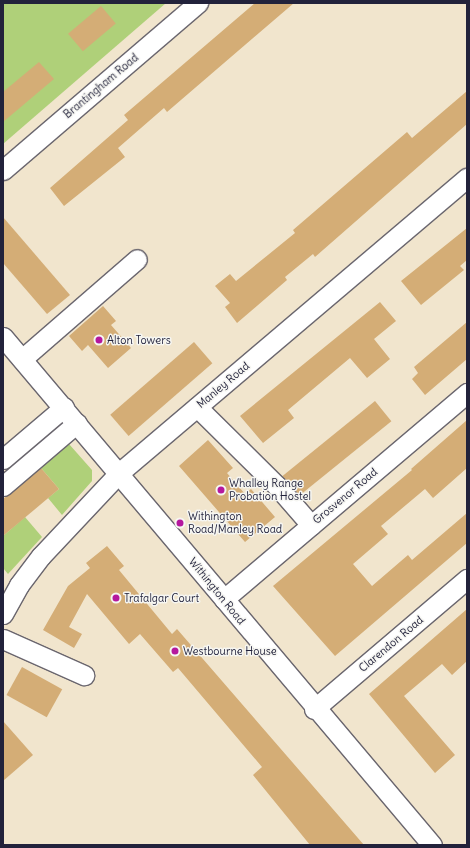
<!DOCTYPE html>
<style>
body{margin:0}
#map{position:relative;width:470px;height:848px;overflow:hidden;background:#f1e5cd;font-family:Delius,sans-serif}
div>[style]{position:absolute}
.green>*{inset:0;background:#afd079}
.building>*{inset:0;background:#d4ad76;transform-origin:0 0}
.roads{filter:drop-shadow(1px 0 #6a666e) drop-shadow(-1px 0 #6a666e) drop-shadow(0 1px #6a666e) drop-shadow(0 -1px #6a666e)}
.minor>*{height:19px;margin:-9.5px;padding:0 9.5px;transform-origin:9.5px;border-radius:9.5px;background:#fff}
.dots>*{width:11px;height:11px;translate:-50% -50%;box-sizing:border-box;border:2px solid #f6f6f2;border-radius:50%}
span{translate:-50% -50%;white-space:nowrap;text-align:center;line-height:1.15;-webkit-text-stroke:3px #f6f6f2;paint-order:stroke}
.street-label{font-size:11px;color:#22223b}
.poi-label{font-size:11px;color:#22223b}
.left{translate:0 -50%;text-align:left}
.frame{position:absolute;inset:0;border:4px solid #22223b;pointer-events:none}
</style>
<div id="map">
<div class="green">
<div style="clip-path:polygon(3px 3px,166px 3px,3px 144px)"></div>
<div style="clip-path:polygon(69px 444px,92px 470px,92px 481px,62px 515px,48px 498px,59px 489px,41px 468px)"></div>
<div style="clip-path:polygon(25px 517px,42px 537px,8px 574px,3px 568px,3px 536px)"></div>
</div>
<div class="building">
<div style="clip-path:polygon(255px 3px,294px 3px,167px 112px,164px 108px,118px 148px,125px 157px,64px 206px,50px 188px,128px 120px,124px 115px)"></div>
<div style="left:101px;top:6px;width:23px;height:43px;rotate:50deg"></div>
<div style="clip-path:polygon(39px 62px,54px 79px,3px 122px,3px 92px)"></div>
<div style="clip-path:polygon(467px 91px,467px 124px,315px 257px,313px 254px,285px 277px,287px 280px,237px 323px,225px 307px,230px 303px,215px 286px,230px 274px,236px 281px,295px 233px,293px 230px,407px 132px,412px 138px)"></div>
<div style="clip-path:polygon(3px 217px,70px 295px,47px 314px,3px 263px)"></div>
<div style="clip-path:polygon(467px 228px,467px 260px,460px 266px,464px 270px,421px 305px,401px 281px)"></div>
<div style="clip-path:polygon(380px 302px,396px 321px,374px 339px,390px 359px,367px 378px,350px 358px,288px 410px,294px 418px,263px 443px,240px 416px)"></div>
<div style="clip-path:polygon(103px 306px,116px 321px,111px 325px,131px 348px,108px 368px,88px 345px,82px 351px,69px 336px)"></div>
<div style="clip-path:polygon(467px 322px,467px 359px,425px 395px,412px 379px,418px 373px,414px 367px)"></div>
<div style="left:194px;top:342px;width:28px;height:111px;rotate:49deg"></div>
<div style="left:375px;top:401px;width:26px;height:119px;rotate:51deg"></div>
<div style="clip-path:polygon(467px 420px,467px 468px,433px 498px,425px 489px,381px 526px,388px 534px,353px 564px,372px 586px,408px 555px,412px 560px,467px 513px,467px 543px,335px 656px,273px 586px,412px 470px,411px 469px)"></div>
<div style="clip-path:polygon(208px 440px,233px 468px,227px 473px,245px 494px,251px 489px,275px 517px,245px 542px,179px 466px)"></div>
<div style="clip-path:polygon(41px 468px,59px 489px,3px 536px,3px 499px)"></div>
<div style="clip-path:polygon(107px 546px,124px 566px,119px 570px,172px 634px,177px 629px,364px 845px,310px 845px,253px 775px,262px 767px,178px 668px,173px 672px,140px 634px,129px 644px,87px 594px,69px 627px,82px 634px,74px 648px,43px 630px,68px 586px,90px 568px,86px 563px)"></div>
<div style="clip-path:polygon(467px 609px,467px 661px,452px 675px,442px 664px,404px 696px,455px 755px,435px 773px,369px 694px)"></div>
<div style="left:22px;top:667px;width:46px;height:32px;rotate:29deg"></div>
<div style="clip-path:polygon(3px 721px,33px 755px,3px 781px)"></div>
</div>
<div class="roads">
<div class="minor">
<div style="left:3px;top:170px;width:257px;rotate:-40.6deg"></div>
<div style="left:3px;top:337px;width:665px;rotate:49.82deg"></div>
<div style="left:22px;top:359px;width:152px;rotate:-41deg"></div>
<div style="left:197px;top:407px;width:112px;rotate:44.6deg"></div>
<div style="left:277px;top:486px;width:52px;rotate:48.9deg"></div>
<div style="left:3px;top:459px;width:80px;rotate:-40.4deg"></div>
<div style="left:3px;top:486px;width:97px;rotate:-40.4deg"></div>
<div style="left:224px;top:599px;width:319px;rotate:-40.3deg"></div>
<div style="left:3px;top:614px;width:33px;rotate:-61deg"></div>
<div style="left:19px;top:585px;width:36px;rotate:-53deg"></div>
<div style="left:41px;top:556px;width:115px;rotate:-46.8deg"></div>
<div style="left:120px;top:472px;width:455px;rotate:-40.3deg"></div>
<div style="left:3px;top:639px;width:89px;rotate:24deg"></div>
<div style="left:314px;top:709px;width:201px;rotate:-40.4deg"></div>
</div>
</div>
<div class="dots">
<div style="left:99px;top:340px;background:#b5179e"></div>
<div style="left:221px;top:490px;background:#b5179e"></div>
<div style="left:180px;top:523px;background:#b5179e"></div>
<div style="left:116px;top:598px;background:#b5179e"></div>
<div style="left:175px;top:651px;background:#b5179e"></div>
</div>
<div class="street-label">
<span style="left:101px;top:86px;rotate:-40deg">Brantingham Road</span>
<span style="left:223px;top:385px;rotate:-40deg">Manley Road</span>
<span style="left:345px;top:496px;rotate:-40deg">Grosvenor Road</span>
<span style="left:217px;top:591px;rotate:51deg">Withington Road</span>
<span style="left:391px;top:644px;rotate:-40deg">Clarendon Road</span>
</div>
<div class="poi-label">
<span class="left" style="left:107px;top:340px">Alton Towers</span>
<span class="left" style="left:229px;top:490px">Whalley Range<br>Probation Hostel</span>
<span class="left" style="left:188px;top:523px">Withington<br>Road/Manley Road</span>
<span class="left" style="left:124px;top:598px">Trafalgar Court</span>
<span class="left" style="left:183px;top:651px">Westbourne House</span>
</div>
<div class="frame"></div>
</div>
